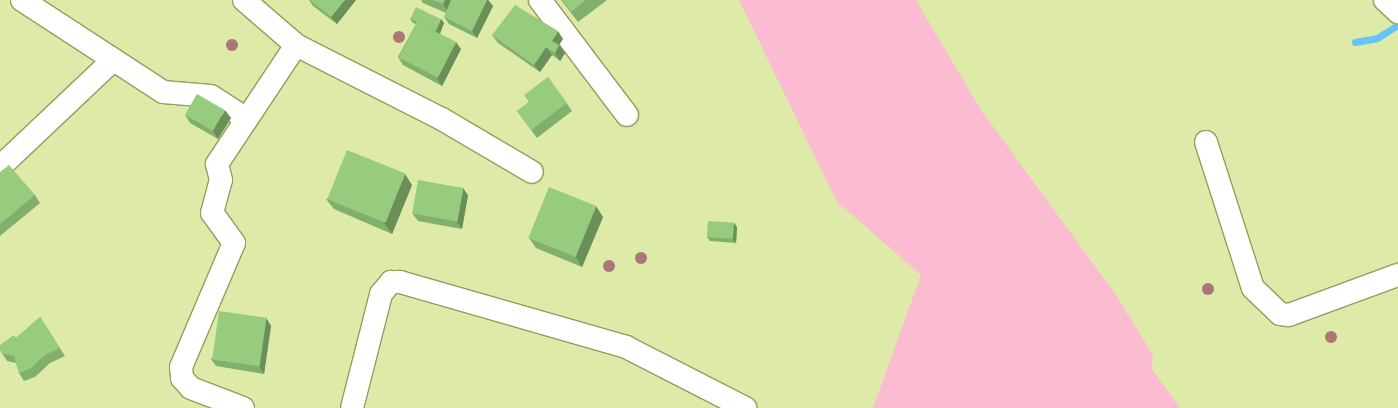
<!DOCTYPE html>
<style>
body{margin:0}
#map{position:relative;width:1398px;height:408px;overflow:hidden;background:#deeaa7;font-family:Montserrat,sans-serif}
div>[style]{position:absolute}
.green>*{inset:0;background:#fbbbd1}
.stream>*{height:7px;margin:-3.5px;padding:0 3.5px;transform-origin:3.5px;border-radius:3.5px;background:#66c4fb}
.roads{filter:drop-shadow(1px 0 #939d5e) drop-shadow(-1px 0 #939d5e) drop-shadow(0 1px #939d5e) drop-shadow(0 -1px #939d5e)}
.minor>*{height:22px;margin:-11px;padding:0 11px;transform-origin:11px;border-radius:11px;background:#fff}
.trees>*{width:12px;height:12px;margin:-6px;border-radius:50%;background:#ac7676}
.wall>*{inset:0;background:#82af6d}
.shaded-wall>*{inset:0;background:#6a8f59}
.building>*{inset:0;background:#97cc7f;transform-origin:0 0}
span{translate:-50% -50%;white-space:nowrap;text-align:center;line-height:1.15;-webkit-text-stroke:4px #ebf7b4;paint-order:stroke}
</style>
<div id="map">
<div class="green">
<div style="clip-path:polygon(739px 0,916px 0,981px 110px,1116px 295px,1153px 355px,1151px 368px,1180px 408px,873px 408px,921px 275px,837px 202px)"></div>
</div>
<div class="stream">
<div style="left:1355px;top:42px;width:22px;rotate:-10deg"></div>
<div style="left:1377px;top:38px;width:25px;rotate:-32deg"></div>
</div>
<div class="roads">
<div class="minor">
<div style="left:22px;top:0;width:168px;rotate:33.1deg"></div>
<div style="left:163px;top:92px;width:48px;rotate:4.8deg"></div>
<div style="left:211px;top:96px;width:40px;rotate:32.9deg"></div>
<div style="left:244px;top:0;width:69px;rotate:40.9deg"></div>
<div style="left:296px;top:45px;width:164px;rotate:26.9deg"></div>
<div style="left:442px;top:119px;width:104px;rotate:30.5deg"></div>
<div style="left:540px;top:0;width:144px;rotate:52.9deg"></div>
<div style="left:1385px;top:0;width:18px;rotate:43deg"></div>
<div style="left:1206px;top:142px;width:153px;rotate:72.2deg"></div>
<div style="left:1253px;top:288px;width:37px;rotate:44deg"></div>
<div style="left:1280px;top:314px;width:9px;rotate:6deg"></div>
<div style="left:1289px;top:315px;width:116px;rotate:-20.2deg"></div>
<div style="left:0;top:167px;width:156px;rotate:-43.4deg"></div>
<div style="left:243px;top:408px;width:56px;rotate:-159deg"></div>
<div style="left:191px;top:388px;width:13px;rotate:-132deg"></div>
<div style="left:182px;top:378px;width:11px;rotate:-95deg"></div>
<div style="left:181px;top:367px;width:135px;rotate:-66.9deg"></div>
<div style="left:234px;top:243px;width:37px;rotate:-126deg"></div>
<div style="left:212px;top:213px;width:34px;rotate:-75deg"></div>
<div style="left:221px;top:180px;width:16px;rotate:-104deg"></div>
<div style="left:217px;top:164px;width:143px;rotate:-56.4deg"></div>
<div style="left:352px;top:408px;width:118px;rotate:-75.7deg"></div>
<div style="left:381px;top:294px;width:16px;rotate:-50deg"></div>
<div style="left:391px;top:282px;width:9px"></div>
<div style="left:400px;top:282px;width:235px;rotate:16deg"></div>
<div style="left:626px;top:347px;width:134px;rotate:27.1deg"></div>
</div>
</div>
<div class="trees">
<div style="left:399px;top:37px"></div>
<div style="left:232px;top:45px"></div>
<div style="left:641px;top:258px"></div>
<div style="left:609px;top:266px"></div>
<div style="left:1208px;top:289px"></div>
<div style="left:1331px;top:337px"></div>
</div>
<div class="wall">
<div style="clip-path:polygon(309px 0,356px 0,337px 24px,313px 6px)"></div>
<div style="clip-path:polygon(421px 0,488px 0,493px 6px,477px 38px,449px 24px,444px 17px,446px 13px,423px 3px)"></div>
<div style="clip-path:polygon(561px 0,607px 0,578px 22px)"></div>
<div style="clip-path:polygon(410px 19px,441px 19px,444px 23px,440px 34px,461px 49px,442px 86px,403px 65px,398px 57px,416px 24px,413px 23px)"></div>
<div style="clip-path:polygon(492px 35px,563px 39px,559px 45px,565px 53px,560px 61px,552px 55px,540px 72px,498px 43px)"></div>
<div style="clip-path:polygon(548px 77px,572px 111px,537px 138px,517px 111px,529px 102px)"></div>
<div style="clip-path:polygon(185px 115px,231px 118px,218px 139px,190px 123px)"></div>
<div style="clip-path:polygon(0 172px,35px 195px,40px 203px,0 236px)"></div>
<div style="clip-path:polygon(412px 185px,392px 234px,334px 209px,326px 199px)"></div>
<div style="clip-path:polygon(468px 195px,462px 229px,418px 221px,412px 213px)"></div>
<div style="clip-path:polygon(603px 217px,582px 267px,536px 248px,529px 238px)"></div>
<div style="clip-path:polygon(734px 223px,737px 227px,736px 243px,710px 241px,707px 237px)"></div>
<div style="clip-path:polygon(40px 317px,65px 356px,50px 363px,35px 377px,24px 381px,19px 373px,16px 363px,7px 361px,0 350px,16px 338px)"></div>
<div style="clip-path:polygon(266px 318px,271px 326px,264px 374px,216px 366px,211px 359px)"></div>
</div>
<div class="shaded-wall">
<div style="clip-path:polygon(345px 0,356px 0,337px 24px,331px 17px)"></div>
<div style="clip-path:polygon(445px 0,458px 0,450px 15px,443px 4px)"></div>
<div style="clip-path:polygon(487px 0,488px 0,493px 6px,477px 38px,472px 31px)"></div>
<div style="clip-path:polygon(441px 19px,444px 23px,439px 36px,436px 31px)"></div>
<div style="clip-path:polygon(558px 31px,563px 39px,557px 48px,552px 41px)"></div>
<div style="clip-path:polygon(456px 42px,461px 49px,442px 86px,437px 78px)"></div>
<div style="clip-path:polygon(559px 45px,565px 53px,560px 61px,555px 53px)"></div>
<div style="clip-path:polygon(546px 47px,552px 55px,540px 72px,534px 65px)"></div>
<div style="clip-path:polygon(225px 110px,231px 118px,218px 139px,213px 131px)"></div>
<div style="clip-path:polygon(405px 174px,412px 185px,392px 234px,384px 223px)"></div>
<div style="clip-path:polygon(463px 188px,468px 195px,462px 229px,457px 222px)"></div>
<div style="clip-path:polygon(596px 206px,603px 217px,582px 267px,575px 256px)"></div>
<div style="clip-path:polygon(734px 223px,737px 227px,736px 243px,733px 239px)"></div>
<div style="clip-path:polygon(266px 318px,271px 326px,264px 374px,259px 366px)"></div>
</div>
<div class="building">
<div style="clip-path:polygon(310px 0,345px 0,331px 17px)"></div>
<div style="clip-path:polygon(433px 0,445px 0,443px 4px)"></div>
<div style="clip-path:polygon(451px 0,487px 0,472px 31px,444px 17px)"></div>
<div style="clip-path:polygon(562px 0,586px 0,571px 12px)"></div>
<div style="clip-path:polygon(515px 5px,558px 31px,552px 41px,559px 45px,555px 53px,546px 47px,534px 65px,492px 35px)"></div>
<div style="left:416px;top:7px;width:28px;height:13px;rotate:26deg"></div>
<div style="left:417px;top:22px;width:44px;height:40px;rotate:27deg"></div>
<div style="clip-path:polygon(548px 77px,567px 103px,531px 130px,517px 111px,529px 102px,524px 95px)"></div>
<div style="left:197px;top:94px;width:32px;height:24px;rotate:30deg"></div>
<div style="left:347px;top:150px;width:63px;height:53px;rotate:22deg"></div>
<div style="clip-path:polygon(9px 165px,35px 195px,0 224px,0 172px)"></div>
<div style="left:418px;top:180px;width:46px;height:34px;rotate:10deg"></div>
<div style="left:549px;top:187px;width:51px;height:55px;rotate:22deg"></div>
<div style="left:708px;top:221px;width:26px;height:16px;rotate:4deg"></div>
<div style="left:219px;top:311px;width:48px;height:49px;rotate:8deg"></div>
<div style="clip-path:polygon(40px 317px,60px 348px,45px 355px,30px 369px,19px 373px,14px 356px,2px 353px,0 350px,0 345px,14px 335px,16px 338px)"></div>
</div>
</div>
